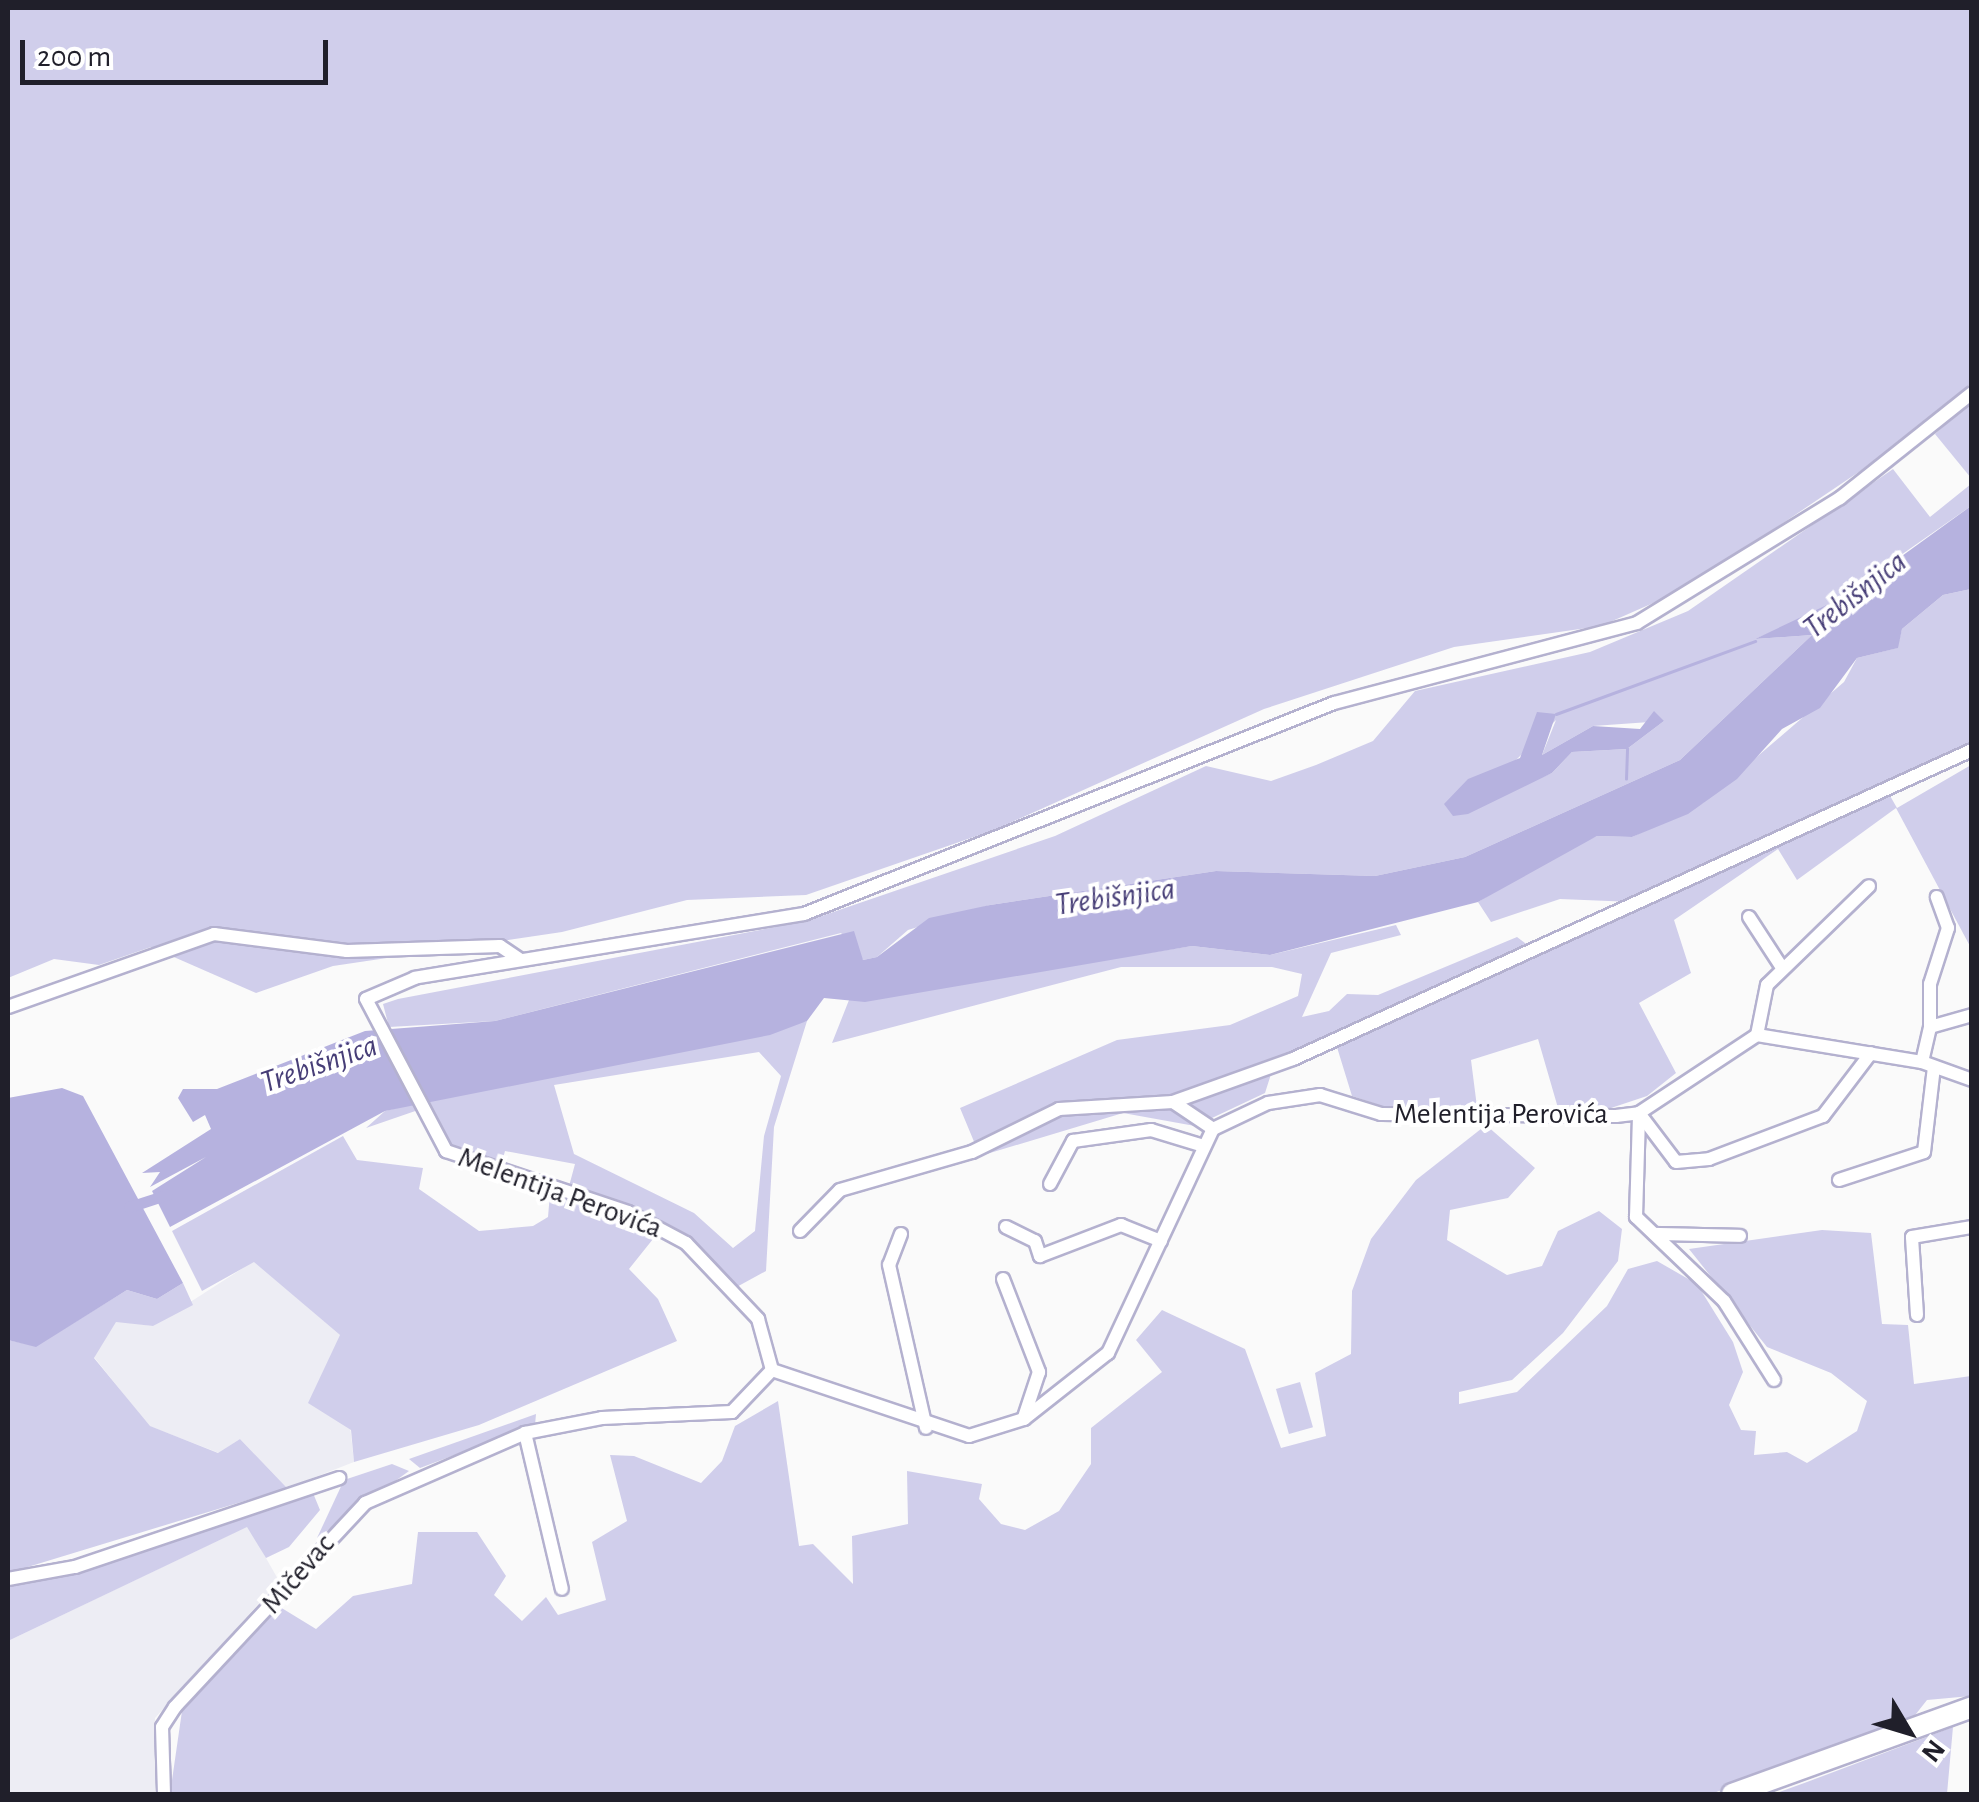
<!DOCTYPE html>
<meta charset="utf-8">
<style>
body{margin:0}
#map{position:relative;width:1979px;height:1802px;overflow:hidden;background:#fafafa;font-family:"Alegreya Sans",sans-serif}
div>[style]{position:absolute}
.built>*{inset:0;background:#ededf4}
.green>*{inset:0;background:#d0ceeb;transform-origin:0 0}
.water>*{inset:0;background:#b6b2df}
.stream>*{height:2.5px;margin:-1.25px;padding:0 1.25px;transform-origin:1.25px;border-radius:1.25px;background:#b6b2df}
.canal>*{height:11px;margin:-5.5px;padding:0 5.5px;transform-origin:5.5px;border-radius:5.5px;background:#b6b2df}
.roads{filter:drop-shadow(2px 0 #b4b1cf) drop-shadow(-2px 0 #b4b1cf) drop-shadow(0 2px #b4b1cf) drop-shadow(0 -2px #b4b1cf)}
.street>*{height:12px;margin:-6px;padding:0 6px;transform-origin:6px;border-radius:6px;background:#fff}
.primary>*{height:20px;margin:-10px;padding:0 10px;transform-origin:10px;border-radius:10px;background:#fff}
span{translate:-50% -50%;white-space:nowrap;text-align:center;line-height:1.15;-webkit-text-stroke:8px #fff;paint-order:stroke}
.street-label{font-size:30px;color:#201f2a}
.water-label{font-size:32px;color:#473e77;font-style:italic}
.frame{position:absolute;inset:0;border:10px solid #201f2a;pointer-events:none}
.north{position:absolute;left:1859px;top:1682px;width:100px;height:100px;-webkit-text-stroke:8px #fff;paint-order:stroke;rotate:128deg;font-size:28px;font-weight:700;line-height:40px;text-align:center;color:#201f2a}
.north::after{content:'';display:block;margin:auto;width:35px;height:45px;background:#201f2a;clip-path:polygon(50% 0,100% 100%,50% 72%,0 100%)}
.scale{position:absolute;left:20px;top:40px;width:308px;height:45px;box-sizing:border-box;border:5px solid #201f2a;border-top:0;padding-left:12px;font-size:30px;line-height:35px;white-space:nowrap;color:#201f2a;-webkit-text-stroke:8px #fff;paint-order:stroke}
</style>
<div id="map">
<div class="built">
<div style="clip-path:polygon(254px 1261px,340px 1335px,354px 1462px,287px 1488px,240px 1439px,219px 1453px,149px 1426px,94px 1357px,116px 1321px,153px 1326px)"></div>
<div style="clip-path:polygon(248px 1526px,279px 1581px,155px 1718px,155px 1794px,8px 1794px,8px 1641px)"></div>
</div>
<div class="green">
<div style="clip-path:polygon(8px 8px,1971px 8px,1971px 383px,1884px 455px,1685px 589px,1601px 626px,1454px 647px,1264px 709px,994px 830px,806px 895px,687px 900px,562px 932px,333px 966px,256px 993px,151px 947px,99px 965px,54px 959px,8px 978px)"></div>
<div style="clip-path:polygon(1971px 402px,1971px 478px,1935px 434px)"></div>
<div style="clip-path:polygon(evenodd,1893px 469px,1930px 517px,1971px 484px,1971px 506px,1821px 611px,1755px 639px,1812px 635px,1680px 760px,1465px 857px,1375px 876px,1216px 871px,990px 905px,908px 930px,877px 957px,863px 960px,841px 933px,495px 1021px,389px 1027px,383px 1004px,398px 999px,807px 921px,1055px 836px,1206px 766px,1271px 781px,1316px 765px,1373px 741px,1415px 691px,1590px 652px,1688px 611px,1893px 469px,1556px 720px,1542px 755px,1593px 726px,1664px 721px,1627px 749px,1572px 752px,1552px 773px,1452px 815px,1488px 772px,1506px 770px,1556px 720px)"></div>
<div style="clip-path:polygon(1971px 589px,1971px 750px,1633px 902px,1560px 899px,1491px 922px,1478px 902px,1558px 853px,1597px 836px,1632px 837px,1703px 803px,1844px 682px,1857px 658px,1897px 648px,1902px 629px,1943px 595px)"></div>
<div style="clip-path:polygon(1971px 765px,1971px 948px,1896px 808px,1797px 880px,1778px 849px,1674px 920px,1691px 973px,1639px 1003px,1676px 1073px,1647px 1096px,1608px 1109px,1558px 1108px,1538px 1039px,1471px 1060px,1477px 1107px,1382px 1106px,1352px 1096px,1336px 1044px,1272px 1071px,1265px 1093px,1195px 1126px,1123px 1113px,980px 1156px,960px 1108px,1117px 1040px,1230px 1025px,1298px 996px,1302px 974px,1272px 967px,1121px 967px,832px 1043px,849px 1000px,1192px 946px,1270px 955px,1396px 925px,1401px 935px,1331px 953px,1302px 1017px,1329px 1011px,1347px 994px,1378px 995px,1517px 937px,1537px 952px,1889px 794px,1897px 808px)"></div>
<div style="clip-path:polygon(evenodd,807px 1021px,774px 1127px,766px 1271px,733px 1289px,686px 1243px,568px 1190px,575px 1164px,505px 1151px,499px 1173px,446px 1151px,424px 1108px,366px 1128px,385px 1111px,424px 1101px,807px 1021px,759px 1052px,781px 1076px,764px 1136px,755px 1231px,733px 1248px,694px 1213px,574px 1154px,554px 1085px,759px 1052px)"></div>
<div style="clip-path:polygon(1486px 1125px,1535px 1168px,1508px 1198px,1450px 1210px,1447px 1240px,1507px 1275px,1542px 1266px,1558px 1231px,1599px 1211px,1622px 1229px,1618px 1261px,1563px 1333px,1512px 1380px,1459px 1392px,1459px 1404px,1517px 1392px,1607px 1306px,1628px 1269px,1657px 1261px,1697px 1284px,1733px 1342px,1743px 1372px,1729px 1405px,1741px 1430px,1756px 1431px,1754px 1455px,1787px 1452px,1807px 1463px,1857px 1431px,1867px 1401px,1831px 1373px,1767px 1347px,1689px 1249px,1822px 1230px,1871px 1233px,1882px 1324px,1908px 1325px,1914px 1384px,1971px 1376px,1971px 1696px,1927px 1700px,1912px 1719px,1711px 1794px,170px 1794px,182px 1711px,280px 1607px,316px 1629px,353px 1596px,412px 1584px,418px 1532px,477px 1532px,506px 1576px,494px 1595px,522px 1621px,546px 1597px,558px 1615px,606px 1600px,592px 1542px,627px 1521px,610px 1455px,634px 1456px,701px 1483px,722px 1461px,735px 1426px,778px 1401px,799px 1546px,813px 1544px,853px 1584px,852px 1536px,908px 1524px,907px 1471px,982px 1484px,979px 1499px,1001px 1524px,1025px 1530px,1059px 1511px,1091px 1464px,1091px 1428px,1162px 1372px,1136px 1340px,1162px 1310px,1245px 1349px,1281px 1448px,1326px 1436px,1315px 1373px,1351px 1354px,1352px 1291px,1371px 1239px,1416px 1180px)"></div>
<div style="clip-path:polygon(343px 1136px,357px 1160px,423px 1168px,419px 1189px,479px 1231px,533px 1226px,548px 1217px,550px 1193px,657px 1234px,629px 1269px,658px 1299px,677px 1341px,479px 1425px,354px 1462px,351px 1430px,308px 1403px,340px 1335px,254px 1262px,202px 1291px,172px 1231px)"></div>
<div style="clip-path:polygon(183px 1283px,193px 1305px,153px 1326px,116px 1322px,94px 1358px,150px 1426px,218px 1453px,240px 1439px,287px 1488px,8px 1573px,8px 1340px,36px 1346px,127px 1290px,157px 1299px)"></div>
<div style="left:1300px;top:1382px;width:47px;height:25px;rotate:74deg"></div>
<div style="clip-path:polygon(536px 1414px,535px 1425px,420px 1468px,409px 1459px)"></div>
<div style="clip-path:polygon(392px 1464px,409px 1471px,317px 1538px,344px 1480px)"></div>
<div style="clip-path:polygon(313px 1493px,320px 1510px,289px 1547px,266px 1558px,247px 1527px,8px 1641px,8px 1584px,107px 1564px)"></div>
<div style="clip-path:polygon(1953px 1727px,1947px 1794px,1774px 1794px,1807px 1782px)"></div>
</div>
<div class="water">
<div style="clip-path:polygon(1971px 506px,1971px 589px,1943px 595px,1902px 629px,1898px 648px,1857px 658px,1820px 708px,1782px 729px,1737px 779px,1688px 814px,1632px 837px,1597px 836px,1478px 902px,1270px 955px,1192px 946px,865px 1002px,824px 998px,807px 1021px,770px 1035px,385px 1111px,170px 1227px,152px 1191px,206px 1157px,150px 1187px,160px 1172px,142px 1173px,211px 1129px,205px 1115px,193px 1122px,178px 1098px,183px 1089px,217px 1089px,365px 1031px,495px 1021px,854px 931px,863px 960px,877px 957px,929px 918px,990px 905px,1216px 871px,1375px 876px,1465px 857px,1680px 760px,1812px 635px,1755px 639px,1848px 595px)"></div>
<div style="clip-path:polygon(1654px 711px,1664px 721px,1627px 749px,1572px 752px,1552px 773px,1468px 814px,1453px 816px,1444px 804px,1468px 779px,1520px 758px,1537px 712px,1556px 714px,1542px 755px,1593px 726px,1640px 729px)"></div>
<div style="clip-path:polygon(62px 1088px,83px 1096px,183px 1283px,157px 1299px,127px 1290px,36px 1347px,8px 1340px,8px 1098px)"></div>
</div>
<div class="stream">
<div style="left:1556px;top:714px;width:212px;rotate:-20.1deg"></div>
<div style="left:1626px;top:779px;width:30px;rotate:-88deg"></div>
</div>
<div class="canal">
<div style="left:129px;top:1207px;width:40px;rotate:-18deg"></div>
</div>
<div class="roads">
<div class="street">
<div style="left:1972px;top:393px;width:169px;rotate:141.5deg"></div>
<div style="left:1840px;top:498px;width:238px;rotate:148.4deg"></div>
<div style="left:1637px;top:623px;width:313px;rotate:165.2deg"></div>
<div style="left:1334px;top:703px;width:570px;rotate:158.29deg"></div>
<div style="left:804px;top:914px;width:394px;rotate:170.7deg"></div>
<div style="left:415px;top:978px;width:53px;rotate:156.8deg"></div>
<div style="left:366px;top:999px;width:172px;rotate:62.2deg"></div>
<div style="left:446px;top:1151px;width:192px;rotate:18.5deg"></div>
<div style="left:628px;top:1212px;width:66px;rotate:28.1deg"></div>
<div style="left:686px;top:1243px;width:105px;rotate:46.5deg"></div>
<div style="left:758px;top:1319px;width:53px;rotate:74.6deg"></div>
<div style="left:772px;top:1370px;width:208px;rotate:18.5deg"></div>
<div style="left:969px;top:1436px;width:58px;rotate:-17.2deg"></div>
<div style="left:1024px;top:1419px;width:107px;rotate:-38.2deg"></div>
<div style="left:1108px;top:1353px;width:247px;rotate:-64.9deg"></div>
<div style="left:1213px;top:1129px;width:61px;rotate:-25.3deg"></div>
<div style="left:1268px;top:1103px;width:53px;rotate:-8.7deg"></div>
<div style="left:1320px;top:1095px;width:64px;rotate:17.3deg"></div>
<div style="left:1381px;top:1114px;width:235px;rotate:0.5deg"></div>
<div style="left:1616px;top:1116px;width:23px;rotate:-7deg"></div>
<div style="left:1639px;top:1113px;width:141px;rotate:-33.5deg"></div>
<div style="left:1757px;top:1035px;width:167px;rotate:9.3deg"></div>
<div style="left:1922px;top:1062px;width:53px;rotate:19.8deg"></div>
<div style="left:1749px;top:917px;width:59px;rotate:56.9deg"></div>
<div style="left:8px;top:1007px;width:219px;rotate:-19.5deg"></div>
<div style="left:214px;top:934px;width:134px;rotate:7.3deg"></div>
<div style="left:347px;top:951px;width:153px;rotate:-1.9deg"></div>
<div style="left:500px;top:946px;width:25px;rotate:34deg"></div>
<div style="left:1930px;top:1027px;width:43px;rotate:-90deg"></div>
<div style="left:1930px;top:984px;width:59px;rotate:-72.2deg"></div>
<div style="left:1948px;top:928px;width:33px;rotate:-110deg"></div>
<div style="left:1757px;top:1035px;width:51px;rotate:-78.7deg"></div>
<div style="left:1767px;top:985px;width:142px;rotate:-44.1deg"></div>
<div style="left:1922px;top:1062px;width:36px;rotate:-77deg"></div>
<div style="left:1930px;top:1027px;width:44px;rotate:-15.9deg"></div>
<div style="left:1173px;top:1102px;width:127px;rotate:-19.7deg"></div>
<div style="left:1293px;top:1059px;width:746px;rotate:-24.47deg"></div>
<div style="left:1839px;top:1180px;width:89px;rotate:-18.2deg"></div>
<div style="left:1924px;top:1152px;width:86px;rotate:-83.3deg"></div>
<div style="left:1050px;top:1184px;width:49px;rotate:-61.9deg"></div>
<div style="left:1073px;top:1141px;width:79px;rotate:-8deg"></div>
<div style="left:1151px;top:1130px;width:55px;rotate:16.8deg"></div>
<div style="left:1006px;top:1227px;width:32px;rotate:26deg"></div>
<div style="left:1035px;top:1241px;width:16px;rotate:72deg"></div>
<div style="left:1040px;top:1256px;width:87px;rotate:-20.9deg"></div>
<div style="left:1121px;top:1225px;width:43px;rotate:21.8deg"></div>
<div style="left:800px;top:1231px;width:57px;rotate:-45.7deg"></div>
<div style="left:840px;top:1190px;width:137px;rotate:-16.1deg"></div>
<div style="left:972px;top:1152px;width:97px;rotate:-26.3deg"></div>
<div style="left:1059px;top:1109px;width:114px;rotate:-3.5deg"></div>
<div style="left:1173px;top:1102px;width:48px;rotate:34deg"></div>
<div style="left:901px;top:1234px;width:33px;rotate:111deg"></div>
<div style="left:889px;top:1265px;width:167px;rotate:77.2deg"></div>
<div style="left:1655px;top:1234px;width:85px;rotate:1.3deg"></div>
<div style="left:1003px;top:1279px;width:100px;rotate:68.8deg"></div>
<div style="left:1039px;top:1372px;width:47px;rotate:108.4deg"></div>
<div style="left:1917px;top:1315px;width:78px;rotate:-93.7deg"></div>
<div style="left:1912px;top:1237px;width:61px;rotate:-9.5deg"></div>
<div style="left:1774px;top:1380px;width:93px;rotate:-122.3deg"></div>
<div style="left:1724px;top:1301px;width:122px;rotate:-136.3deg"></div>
<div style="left:1636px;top:1217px;width:104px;rotate:-88.3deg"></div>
<div style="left:1639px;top:1113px;width:61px;rotate:52.9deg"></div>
<div style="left:1676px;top:1162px;width:33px;rotate:-5deg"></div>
<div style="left:1709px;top:1159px;width:122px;rotate:-20.7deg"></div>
<div style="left:1823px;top:1116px;width:79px;rotate:-52.7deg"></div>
<div style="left:525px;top:1433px;width:160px;rotate:76.7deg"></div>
<div style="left:8px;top:1579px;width:68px;rotate:-10.2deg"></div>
<div style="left:75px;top:1567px;width:279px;rotate:-18.6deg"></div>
<div style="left:164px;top:1794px;width:67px;rotate:-91.7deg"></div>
<div style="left:162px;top:1727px;width:24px;rotate:-57deg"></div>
<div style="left:175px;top:1707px;width:279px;rotate:-47deg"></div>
<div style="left:365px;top:1503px;width:175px;rotate:-23.6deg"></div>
<div style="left:525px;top:1433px;width:78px;rotate:-11deg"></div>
<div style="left:602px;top:1418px;width:130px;rotate:-2.6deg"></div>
<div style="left:732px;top:1412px;width:58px;rotate:-46.4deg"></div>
</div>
<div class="primary">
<div style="left:1732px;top:1794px;width:255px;rotate:-19.9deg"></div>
</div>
</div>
<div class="street-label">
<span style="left:1501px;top:1114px">Melentija Perovića</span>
<span style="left:560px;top:1193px;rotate:20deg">Melentija Perovića</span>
<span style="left:298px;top:1574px;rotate:-49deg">Mičevac</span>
</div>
<div class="water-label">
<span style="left:1855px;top:595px;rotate:-38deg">Trebišnjica</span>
<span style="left:1115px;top:897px;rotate:-8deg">Trebišnjica</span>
<span style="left:319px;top:1064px;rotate:-19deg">Trebišnjica</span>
</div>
<div class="frame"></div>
<div class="north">N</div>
<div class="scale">200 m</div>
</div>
